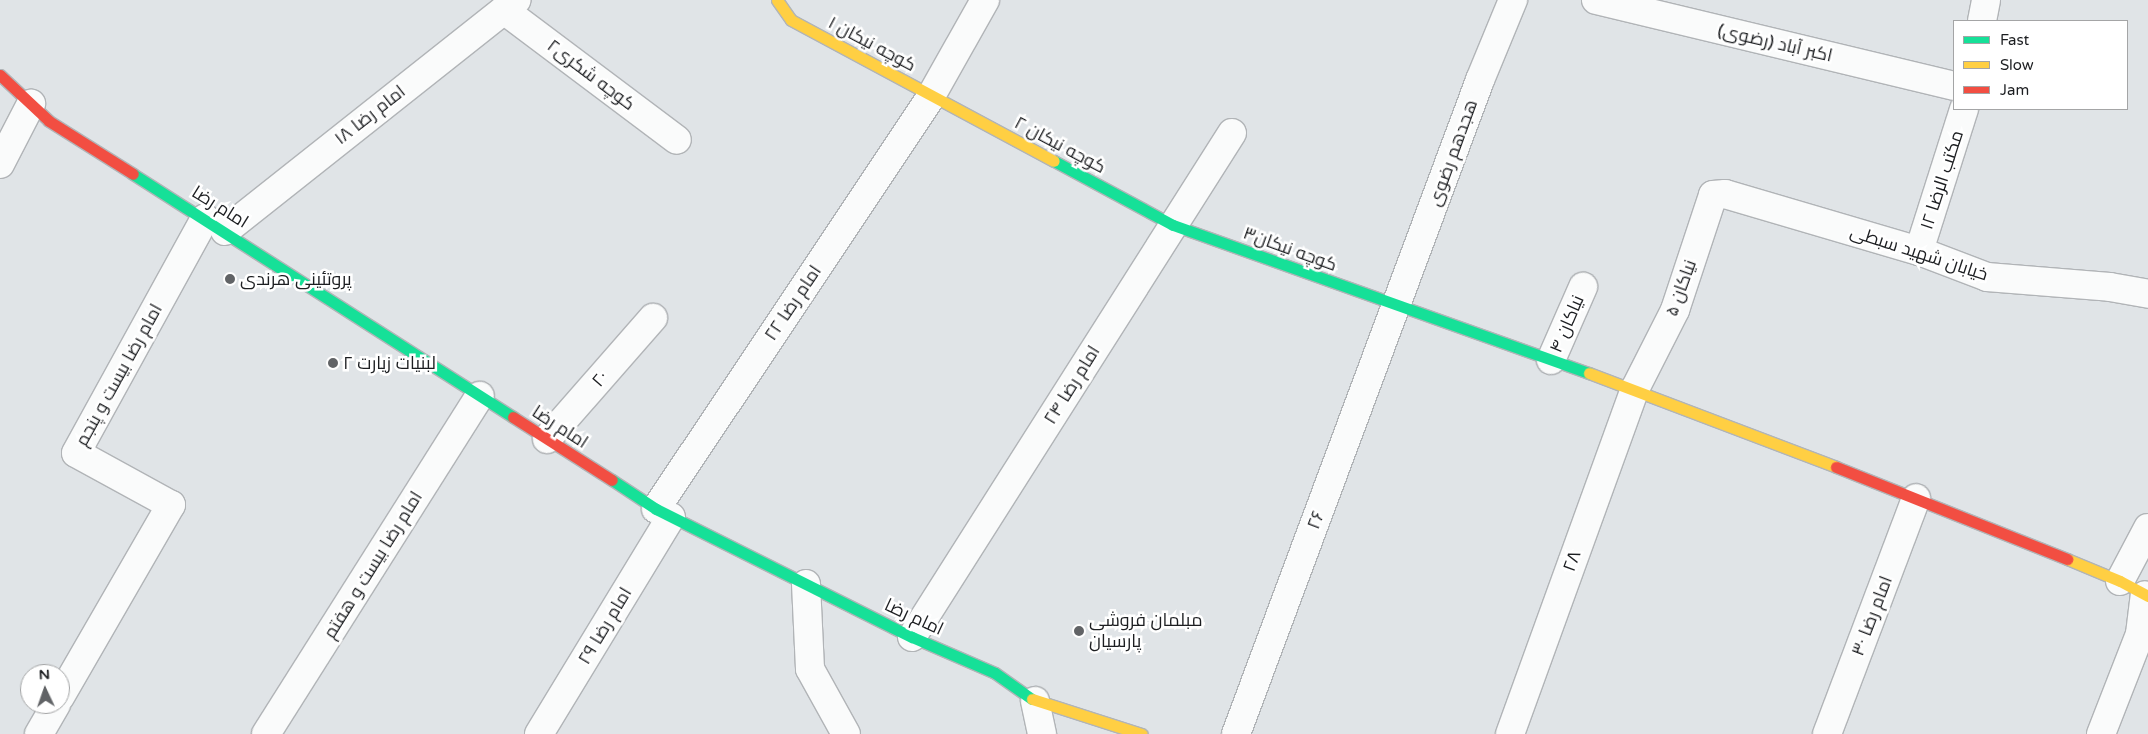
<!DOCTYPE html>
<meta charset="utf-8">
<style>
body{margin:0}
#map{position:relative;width:2148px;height:734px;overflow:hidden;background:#e0e4e7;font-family:"Varela Round",Cairo,sans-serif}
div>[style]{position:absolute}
.roads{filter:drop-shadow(1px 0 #b1b4b7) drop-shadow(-1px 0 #b1b4b7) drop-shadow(0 1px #b1b4b7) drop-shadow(0 -1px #b1b4b7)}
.street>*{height:28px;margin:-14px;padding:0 14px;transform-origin:14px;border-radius:14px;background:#fafbfb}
.fast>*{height:11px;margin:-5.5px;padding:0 5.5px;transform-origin:5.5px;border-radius:5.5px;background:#16e098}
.slow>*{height:11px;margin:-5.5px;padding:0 5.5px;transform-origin:5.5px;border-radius:5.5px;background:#ffcf43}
.jam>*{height:11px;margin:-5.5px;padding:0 5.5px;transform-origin:5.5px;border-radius:5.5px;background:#f24e42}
.dots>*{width:14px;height:14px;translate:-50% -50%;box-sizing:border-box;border:2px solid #fff;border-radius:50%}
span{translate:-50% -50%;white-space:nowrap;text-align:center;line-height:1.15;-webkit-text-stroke:5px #fff;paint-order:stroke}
.street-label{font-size:18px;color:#1c1e21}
.poi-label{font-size:18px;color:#1c1e21}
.left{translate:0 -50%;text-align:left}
.legend{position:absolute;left:1953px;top:20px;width:175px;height:90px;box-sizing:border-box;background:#fff;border:1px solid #a4a5a6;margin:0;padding:6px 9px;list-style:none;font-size:15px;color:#1c1e21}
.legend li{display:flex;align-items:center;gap:10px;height:25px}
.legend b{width:25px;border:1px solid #a4a5a6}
.north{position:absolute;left:20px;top:664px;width:50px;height:50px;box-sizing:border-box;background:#fff;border:1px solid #a4a5a6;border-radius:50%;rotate:357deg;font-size:14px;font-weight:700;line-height:20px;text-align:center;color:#1c1e21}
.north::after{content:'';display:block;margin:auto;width:18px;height:22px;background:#616366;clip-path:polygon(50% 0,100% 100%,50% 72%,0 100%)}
</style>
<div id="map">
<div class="roads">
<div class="street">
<div style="left:1596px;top:0;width:368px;rotate:13.5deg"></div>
<div style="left:504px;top:10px;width:216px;rotate:36.9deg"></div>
<div style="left:1982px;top:21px;width:21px;rotate:-79deg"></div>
<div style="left:0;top:164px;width:68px;rotate:-62.7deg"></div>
<div style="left:225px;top:231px;width:372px;rotate:-38.4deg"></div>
<div style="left:1919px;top:251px;width:149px;rotate:-72.4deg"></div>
<div style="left:1551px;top:360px;width:80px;rotate:-66.3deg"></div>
<div style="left:547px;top:439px;width:161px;rotate:-48.8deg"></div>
<div style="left:656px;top:509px;width:496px;rotate:-56.3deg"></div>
<div style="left:931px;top:96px;width:110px;rotate:-60.6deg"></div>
<div style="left:2120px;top:581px;width:60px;rotate:-62.2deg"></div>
<div style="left:806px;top:584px;width:85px;rotate:87.3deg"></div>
<div style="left:810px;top:669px;width:74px;rotate:61deg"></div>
<div style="left:912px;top:637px;width:597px;rotate:-57.59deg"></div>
<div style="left:60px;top:697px;width:222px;rotate:-60deg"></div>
<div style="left:171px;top:505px;width:108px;rotate:-151.3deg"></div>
<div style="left:76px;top:453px;width:268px;rotate:-61.2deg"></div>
<div style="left:1035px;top:701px;width:34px;rotate:78deg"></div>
<div style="left:39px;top:734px;width:34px;rotate:-60deg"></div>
<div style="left:266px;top:734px;width:400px;rotate:-57.7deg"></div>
<div style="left:539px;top:734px;width:254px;rotate:-58.7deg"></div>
<div style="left:1236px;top:734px;width:698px;rotate:-69.54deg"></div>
<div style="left:1480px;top:80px;width:87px;rotate:-67.6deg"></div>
<div style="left:1510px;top:734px;width:367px;rotate:-70.1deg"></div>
<div style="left:1635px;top:389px;width:89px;rotate:-63.1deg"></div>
<div style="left:1675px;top:310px;width:121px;rotate:-71.7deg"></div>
<div style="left:1713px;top:195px;width:12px;rotate:-5deg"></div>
<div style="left:1725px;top:194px;width:202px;rotate:16.4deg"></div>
<div style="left:1919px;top:251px;width:73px;rotate:20.9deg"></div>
<div style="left:1987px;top:277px;width:123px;rotate:4.6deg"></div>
<div style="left:2110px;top:287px;width:39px;rotate:10deg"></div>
<div style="left:1827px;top:734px;width:252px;rotate:-69.3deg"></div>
<div style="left:2101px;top:734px;width:107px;rotate:-68.7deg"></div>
<div style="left:2140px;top:634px;width:39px;rotate:-83deg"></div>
</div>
<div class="fast">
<div style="left:1054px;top:161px;width:135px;rotate:28.3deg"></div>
<div style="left:1173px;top:225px;width:442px;rotate:19.6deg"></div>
<div style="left:133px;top:174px;width:451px;rotate:32.6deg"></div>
<div style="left:612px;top:480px;width:53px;rotate:33.4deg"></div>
<div style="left:656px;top:509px;width:286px;rotate:26.6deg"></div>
<div style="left:912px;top:637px;width:90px;rotate:23.4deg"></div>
<div style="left:995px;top:673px;width:45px;rotate:35.1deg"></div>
</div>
<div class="slow">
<div style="left:777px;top:0;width:24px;rotate:55deg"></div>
<div style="left:791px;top:20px;width:298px;rotate:28.2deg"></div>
<div style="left:1589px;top:373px;width:264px;rotate:20.8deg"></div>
<div style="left:2067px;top:559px;width:57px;rotate:22.5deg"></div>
<div style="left:2120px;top:581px;width:32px;rotate:28deg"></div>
<div style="left:1032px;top:699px;width:115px;rotate:17.7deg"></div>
</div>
<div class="jam">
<div style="left:0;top:75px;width:67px;rotate:43.2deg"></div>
<div style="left:49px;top:121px;width:99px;rotate:32.2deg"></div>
<div style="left:513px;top:417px;width:117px;rotate:32.5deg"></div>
<div style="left:1836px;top:467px;width:249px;rotate:21.7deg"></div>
</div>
</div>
<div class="dots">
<div style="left:230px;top:279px;background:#616366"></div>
<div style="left:333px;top:363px;background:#616366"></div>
<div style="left:1079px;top:631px;background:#616366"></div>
</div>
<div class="street-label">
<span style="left:1775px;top:43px;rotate:13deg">اکبر آباد (رضوی)</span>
<span style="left:872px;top:44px;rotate:28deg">کوچه نیکان ۱</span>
<span style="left:591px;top:75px;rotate:37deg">کوچه شکری۲</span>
<span style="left:370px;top:115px;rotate:-38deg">امام رضا ۱۸</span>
<span style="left:1060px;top:145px;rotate:28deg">کوچه نیکان ۲</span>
<span style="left:1453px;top:153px;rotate:-70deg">هجدهم رضوی</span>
<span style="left:1942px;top:180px;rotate:-72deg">۱۲ مکتب الرضا</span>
<span style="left:220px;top:207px;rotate:32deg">امام رضا</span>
<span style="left:1290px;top:249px;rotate:20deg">کوچه نیکان۳</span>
<span style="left:1919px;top:253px;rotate:18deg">خیابان شهید سبطی</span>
<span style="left:1681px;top:288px;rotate:-70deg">۵ نیاکان</span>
<span style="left:793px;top:303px;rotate:-56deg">امام رضا ۲۲</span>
<span style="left:1567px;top:324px;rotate:-67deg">۴ نیاکان</span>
<span style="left:119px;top:375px;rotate:-61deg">امام رضا بیست و پنجم</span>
<span style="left:600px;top:379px;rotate:-49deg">۲۰</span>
<span style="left:1072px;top:385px;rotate:-58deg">امام رضا ۲۴</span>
<span style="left:560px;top:427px;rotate:33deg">امام رضا</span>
<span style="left:1316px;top:520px;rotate:-69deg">۲۶</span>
<span style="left:1572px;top:561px;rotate:-70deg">۲۸</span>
<span style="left:373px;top:565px;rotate:-58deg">امام رضا بیست و هفتم</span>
<span style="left:1872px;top:616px;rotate:-69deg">امام رضا ۳۰</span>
<span style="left:914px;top:617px;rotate:25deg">امام رضا</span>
<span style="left:605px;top:626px;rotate:-59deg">امام رضا ۲۹</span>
</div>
<div class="poi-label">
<span class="left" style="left:240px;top:279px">پروتئینی هرندی</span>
<span class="left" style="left:343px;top:363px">لبنیات زیارت ۲</span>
<span class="left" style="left:1089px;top:631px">مبلمان فروشی<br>پارسیان</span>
</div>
<ul class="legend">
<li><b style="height:6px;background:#16e098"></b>Fast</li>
<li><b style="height:6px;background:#ffcf43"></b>Slow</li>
<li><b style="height:6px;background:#f24e42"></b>Jam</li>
</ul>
<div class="north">N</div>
</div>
